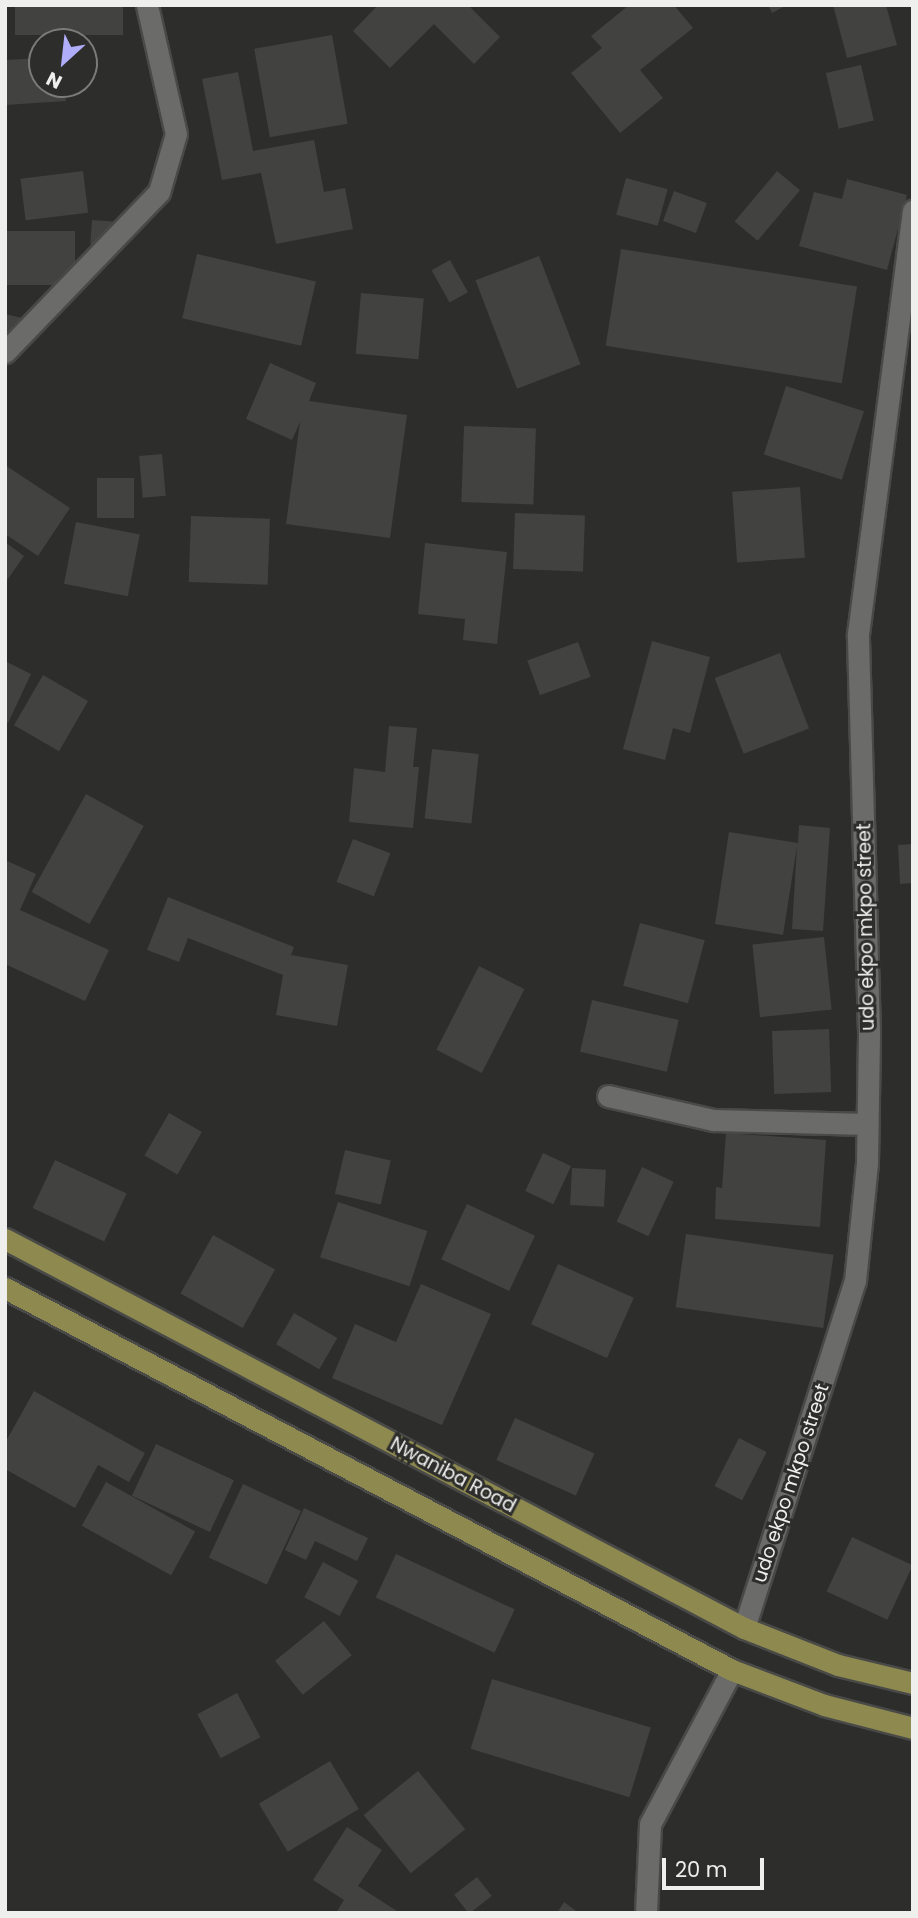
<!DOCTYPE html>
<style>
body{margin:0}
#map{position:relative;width:918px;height:1918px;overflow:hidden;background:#2d2d2b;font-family:Poppins,sans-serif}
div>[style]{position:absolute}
.building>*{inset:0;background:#424240;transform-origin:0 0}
.roads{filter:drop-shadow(2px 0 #494947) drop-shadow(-2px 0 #494947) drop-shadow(0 2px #494947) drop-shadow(0 -2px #494947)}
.minor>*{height:21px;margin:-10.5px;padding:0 10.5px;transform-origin:10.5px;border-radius:10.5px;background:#6b6b69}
.major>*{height:21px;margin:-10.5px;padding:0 10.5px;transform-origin:10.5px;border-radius:10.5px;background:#8e8a4f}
span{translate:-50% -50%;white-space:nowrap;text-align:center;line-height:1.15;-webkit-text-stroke:6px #2d2d2b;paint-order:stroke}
.street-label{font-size:19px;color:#efefed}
.frame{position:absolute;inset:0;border:7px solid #efefed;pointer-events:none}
.north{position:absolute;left:28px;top:28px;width:70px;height:70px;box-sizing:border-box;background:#2d2d2b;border:2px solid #7b7b79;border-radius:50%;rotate:207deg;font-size:19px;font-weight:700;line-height:28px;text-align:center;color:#efefed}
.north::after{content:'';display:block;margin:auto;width:24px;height:32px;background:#b0adfa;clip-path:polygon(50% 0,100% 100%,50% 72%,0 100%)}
.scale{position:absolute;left:662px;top:1858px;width:102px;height:32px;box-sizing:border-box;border:4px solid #efefed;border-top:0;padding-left:9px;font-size:21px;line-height:24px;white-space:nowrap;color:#efefed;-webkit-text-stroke:5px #2d2d2b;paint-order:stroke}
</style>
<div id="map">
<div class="building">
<div style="left:15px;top:5px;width:108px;height:30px"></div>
<div style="clip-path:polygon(378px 5px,468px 5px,500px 37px,474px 64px,434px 24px,390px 68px,353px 31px)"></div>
<div style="clip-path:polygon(629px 5px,674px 5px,693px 28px,640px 70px,663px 98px,620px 133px,571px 73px,602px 48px,591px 36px)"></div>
<div style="clip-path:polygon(768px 5px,787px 5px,772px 13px)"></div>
<div style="clip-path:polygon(833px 5px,886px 5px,897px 45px,847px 58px)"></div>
<div style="left:332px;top:35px;width:90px;height:79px;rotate:80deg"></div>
<div style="clip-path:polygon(42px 58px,42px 84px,64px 84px,66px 101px,5px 105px,5px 60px)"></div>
<div style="left:861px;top:65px;width:57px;height:36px;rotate:77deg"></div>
<div style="clip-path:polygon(238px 72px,253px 151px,314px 140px,324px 192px,345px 188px,353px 229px,276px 244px,261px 173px,222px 180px,202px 79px)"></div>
<div style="left:83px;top:171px;width:42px;height:63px;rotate:83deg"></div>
<div style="left:777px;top:171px;width:30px;height:66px;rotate:40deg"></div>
<div style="left:626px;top:178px;width:43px;height:38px;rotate:15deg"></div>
<div style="clip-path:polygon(847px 179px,907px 195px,887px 270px,799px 246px,814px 192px,842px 199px)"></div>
<div style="left:674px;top:191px;width:35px;height:32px;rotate:20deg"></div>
<div style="left:92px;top:220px;width:32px;height:24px;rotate:4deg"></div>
<div style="left:5px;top:231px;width:70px;height:54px"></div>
<div style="left:621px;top:249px;width:239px;height:98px;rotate:9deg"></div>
<div style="left:197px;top:254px;width:122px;height:66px;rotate:13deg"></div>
<div style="left:539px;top:256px;width:116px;height:68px;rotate:69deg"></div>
<div style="left:450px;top:260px;width:37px;height:21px;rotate:61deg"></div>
<div style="left:361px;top:293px;width:63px;height:61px;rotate:5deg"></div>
<div style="clip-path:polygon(5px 314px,22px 318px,12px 363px,5px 362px)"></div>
<div style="clip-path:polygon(270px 363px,316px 383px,309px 401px,407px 415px,390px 538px,286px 524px,300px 422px,292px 440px,246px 419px)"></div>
<div style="left:786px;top:386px;width:82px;height:72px;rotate:18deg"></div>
<div style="left:464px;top:426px;width:72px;height:76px;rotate:2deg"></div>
<div style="left:162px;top:454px;width:42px;height:23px;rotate:85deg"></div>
<div style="clip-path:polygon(5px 465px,70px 508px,38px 556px,5px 534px)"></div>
<div style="left:134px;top:478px;width:40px;height:37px;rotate:90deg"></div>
<div style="left:800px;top:487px;width:71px;height:68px;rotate:86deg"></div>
<div style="left:515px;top:513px;width:70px;height:56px;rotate:2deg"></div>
<div style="left:191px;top:516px;width:79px;height:66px;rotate:2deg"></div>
<div style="left:76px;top:522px;width:65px;height:63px;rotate:11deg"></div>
<div style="clip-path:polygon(5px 542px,24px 556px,5px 583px)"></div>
<div style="clip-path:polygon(425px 543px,507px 552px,497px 644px,463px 640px,465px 619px,418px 614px)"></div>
<div style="clip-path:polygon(652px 641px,710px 657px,690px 733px,673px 728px,665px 760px,623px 749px)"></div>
<div style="left:578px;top:642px;width:37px;height:54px;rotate:70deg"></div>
<div style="left:780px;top:653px;width:81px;height:70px;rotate:69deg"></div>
<div style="clip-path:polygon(5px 661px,31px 674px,8px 723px,5px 722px)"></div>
<div style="left:43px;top:675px;width:52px;height:58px;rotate:30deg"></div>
<div style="clip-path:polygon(389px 726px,417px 728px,413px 767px,419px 767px,413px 828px,349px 822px,354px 768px,385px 772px)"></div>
<div style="left:432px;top:749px;width:47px;height:70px;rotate:6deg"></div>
<div style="left:86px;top:794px;width:66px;height:112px;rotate:29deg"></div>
<div style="clip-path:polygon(799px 825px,830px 828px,823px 931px,792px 929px,797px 846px,783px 935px,715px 924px,729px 832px,798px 843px)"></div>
<div style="left:353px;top:839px;width:40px;height:46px;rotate:21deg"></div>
<div style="clip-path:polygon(913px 844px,913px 883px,900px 884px,898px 845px)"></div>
<div style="clip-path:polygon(5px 860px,36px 874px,20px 910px,109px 950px,85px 1001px,5px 964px)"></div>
<div style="clip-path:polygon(168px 897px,294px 947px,291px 955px,348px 965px,337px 1026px,276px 1015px,283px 975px,188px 938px,179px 962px,147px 950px)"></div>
<div style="left:640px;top:923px;width:67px;height:65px;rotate:15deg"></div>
<div style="left:824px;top:937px;width:73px;height:72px;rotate:84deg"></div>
<div style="left:479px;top:966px;width:51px;height:94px;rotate:27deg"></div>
<div style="left:592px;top:1000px;width:89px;height:53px;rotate:13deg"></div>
<div style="left:829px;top:1029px;width:63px;height:57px;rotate:88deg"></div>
<div style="left:169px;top:1113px;width:38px;height:49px;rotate:30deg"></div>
<div style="clip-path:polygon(726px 1133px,826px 1140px,820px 1227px,715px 1219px,716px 1187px,722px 1188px)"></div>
<div style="left:345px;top:1150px;width:47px;height:45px;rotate:13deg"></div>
<div style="left:543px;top:1153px;width:31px;height:42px;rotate:25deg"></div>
<div style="left:55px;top:1160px;width:79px;height:53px;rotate:25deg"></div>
<div style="left:642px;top:1167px;width:35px;height:60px;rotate:25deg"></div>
<div style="left:572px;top:1168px;width:34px;height:37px;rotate:3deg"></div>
<div style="left:338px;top:1202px;width:94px;height:58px;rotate:18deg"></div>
<div style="left:467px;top:1204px;width:75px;height:61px;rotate:25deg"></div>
<div style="left:686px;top:1234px;width:149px;height:74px;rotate:8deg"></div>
<div style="left:213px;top:1235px;width:71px;height:67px;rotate:29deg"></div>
<div style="left:558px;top:1264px;width:83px;height:66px;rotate:24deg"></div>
<div style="clip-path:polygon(421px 1284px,491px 1314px,442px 1425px,332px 1378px,355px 1324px,396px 1342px)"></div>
<div style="left:294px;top:1313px;width:50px;height:36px;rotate:30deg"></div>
<div style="clip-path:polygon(34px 1391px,145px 1453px,129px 1482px,98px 1465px,75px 1508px,5px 1469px,5px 1443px)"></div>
<div style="left:515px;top:1418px;width:87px;height:46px;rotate:24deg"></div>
<div style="left:739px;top:1438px;width:31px;height:54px;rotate:27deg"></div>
<div style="left:156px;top:1444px;width:86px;height:57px;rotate:25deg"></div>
<div style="left:106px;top:1482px;width:102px;height:50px;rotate:29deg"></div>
<div style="left:243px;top:1484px;width:64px;height:81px;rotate:25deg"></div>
<div style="clip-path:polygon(304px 1508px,368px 1538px,357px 1561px,315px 1541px,306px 1560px,285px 1550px)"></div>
<div style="left:852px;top:1537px;width:67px;height:60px;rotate:25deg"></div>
<div style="left:396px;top:1554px;width:131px;height:48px;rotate:25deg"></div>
<div style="left:323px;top:1562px;width:40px;height:40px;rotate:28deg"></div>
<div style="left:324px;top:1621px;width:44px;height:63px;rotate:51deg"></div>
<div style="left:492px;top:1679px;width:166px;height:73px;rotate:17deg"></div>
<div style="left:237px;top:1693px;width:50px;height:45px;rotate:62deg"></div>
<div style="left:330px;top:1761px;width:56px;height:83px;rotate:59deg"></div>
<div style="left:418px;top:1771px;width:75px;height:70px;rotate:51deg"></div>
<div style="clip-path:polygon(347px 1827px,382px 1850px,358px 1886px,400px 1913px,336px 1913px,344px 1900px,313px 1880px)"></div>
<div style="left:477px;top:1877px;width:24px;height:29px;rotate:52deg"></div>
<div style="clip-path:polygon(564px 1902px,579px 1913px,557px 1913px)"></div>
</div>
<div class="roads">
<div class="minor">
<div style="left:5px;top:352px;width:222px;rotate:-46.1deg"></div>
<div style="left:159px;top:192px;width:60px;rotate:-73.7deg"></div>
<div style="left:176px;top:134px;width:132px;rotate:-102.7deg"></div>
<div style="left:608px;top:1096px;width:109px;rotate:12.8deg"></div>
<div style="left:714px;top:1120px;width:153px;rotate:1.5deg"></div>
<div style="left:744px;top:1628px;width:364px;rotate:-72.3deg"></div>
<div style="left:855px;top:1281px;width:119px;rotate:-84.2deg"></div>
<div style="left:867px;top:1163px;width:130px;rotate:-89.1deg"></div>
<div style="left:869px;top:1033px;width:399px;rotate:-91.6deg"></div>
<div style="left:858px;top:634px;width:427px;rotate:-82.6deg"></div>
<div style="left:646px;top:1913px;width:89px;rotate:-87.4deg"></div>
<div style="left:650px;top:1824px;width:174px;rotate:-62deg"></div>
</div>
<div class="major">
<div style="left:5px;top:1239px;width:835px;rotate:27.76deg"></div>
<div style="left:744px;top:1628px;width:101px;rotate:21.5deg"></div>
<div style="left:838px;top:1665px;width:77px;rotate:13.5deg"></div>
<div style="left:5px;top:1288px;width:821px;rotate:27.72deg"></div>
<div style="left:732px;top:1670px;width:98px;rotate:20.8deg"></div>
<div style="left:824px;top:1705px;width:92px;rotate:14.5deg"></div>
</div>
</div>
<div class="street-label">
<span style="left:866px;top:927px;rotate:-91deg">udo ekpo mkpo street</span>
<span style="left:453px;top:1475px;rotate:28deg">Nwaniba Road</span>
<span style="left:791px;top:1483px;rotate:-72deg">udo ekpo mkpo street</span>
</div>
<div class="frame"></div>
<div class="north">N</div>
<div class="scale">20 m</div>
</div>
